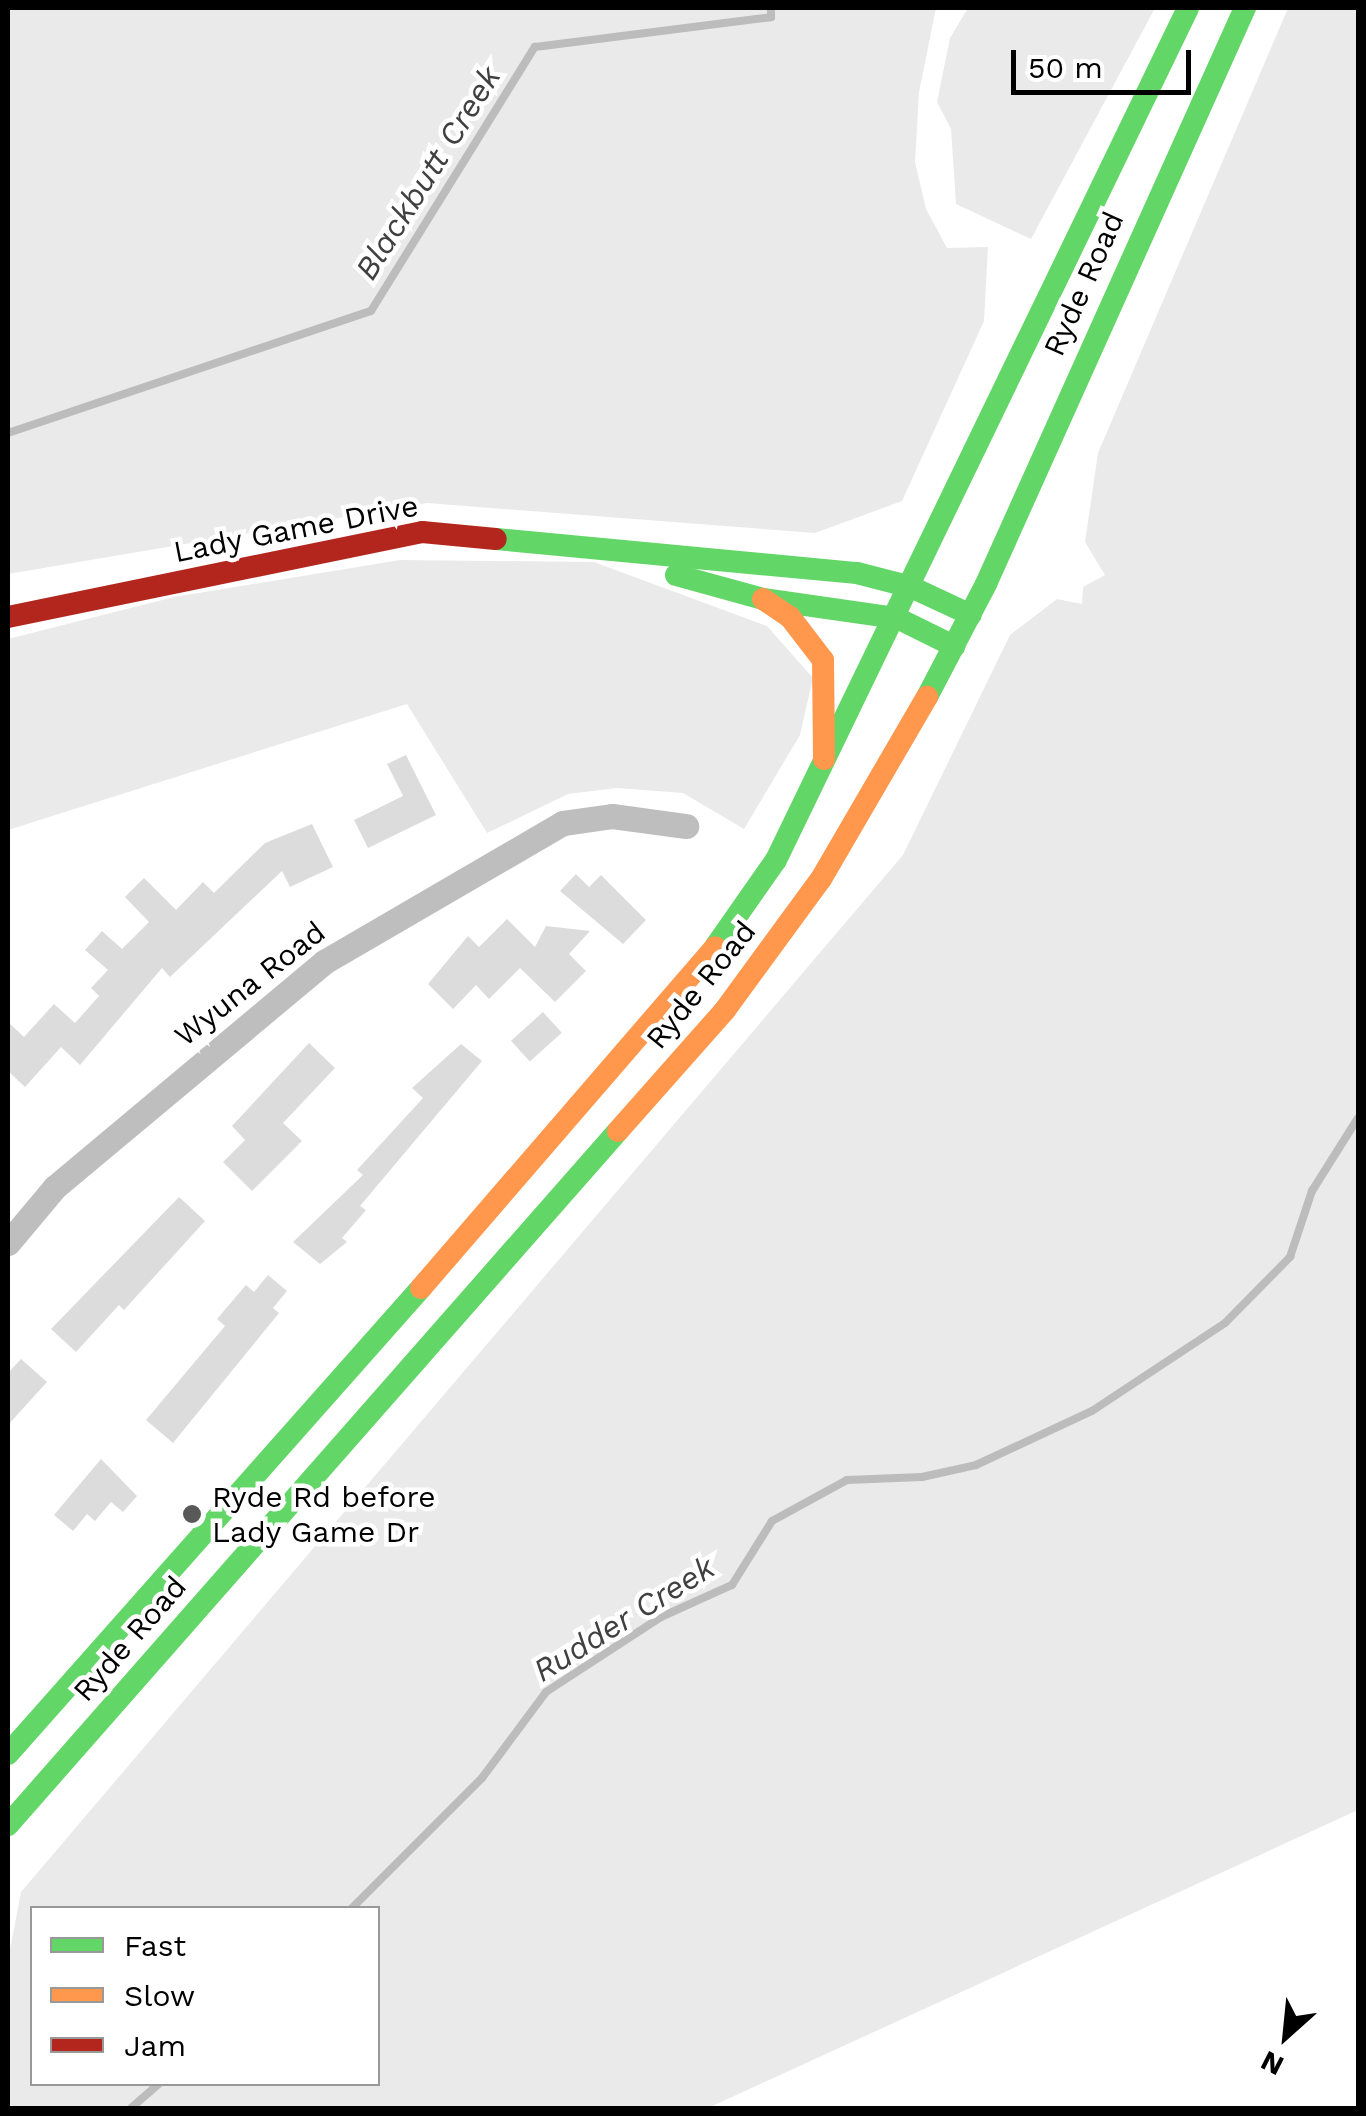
<!DOCTYPE html>
<style>
body{margin:0}
#map{position:relative;width:1366px;height:2116px;overflow:hidden;background:#fff;font-family:"Work Sans",sans-serif}
div>[style]{position:absolute}
.green>*{inset:0;background:#eaeaea}
.stream>*{height:8px;margin:-4px;padding:0 4px;transform-origin:4px;border-radius:4px;background:#bcbcbc}
.building>*{inset:0;background:#dcdcdc;transform-origin:0 0}
.street>*{height:25px;margin:-12.5px;padding:0 12.5px;transform-origin:12.5px;border-radius:12.5px;background:#bebebe}
.fast>*{height:22px;margin:-11px;padding:0 11px;transform-origin:11px;border-radius:11px;background:#63d668}
.slow>*{height:22px;margin:-11px;padding:0 11px;transform-origin:11px;border-radius:11px;background:#ff974d}
.jam>*{height:22px;margin:-11px;padding:0 11px;transform-origin:11px;border-radius:11px;background:#b3261e}
.dots>*{width:28px;height:28px;translate:-50% -50%;box-sizing:border-box;border:5px solid #fff;border-radius:50%}
span{translate:-50% -50%;white-space:nowrap;text-align:center;line-height:1.15;-webkit-text-stroke:9px #fff;paint-order:stroke}
.street-label{font-size:30px;color:#000}
.poi-label{font-size:30px;color:#000}
.left{translate:0 -50%;text-align:left}
.water-label{font-size:32px;color:#404040;font-style:italic}
.frame{position:absolute;inset:0;border:10px solid #000;pointer-events:none}
.legend{position:absolute;left:30px;top:1906px;width:350px;height:180px;box-sizing:border-box;background:#fff;border:2px solid #999;margin:0;padding:12px 18px;list-style:none;font-size:30px;color:#000}
.legend li{display:flex;align-items:center;gap:20px;height:50px}
.legend b{width:50px;border:2px solid #999}
.north{position:absolute;left:1236px;top:1986px;width:100px;height:100px;-webkit-text-stroke:8px #fff;paint-order:stroke;rotate:207deg;font-size:28px;font-weight:700;line-height:40px;text-align:center;color:#000}
.north::after{content:'';display:block;margin:auto;width:35px;height:45px;background:#000;clip-path:polygon(50% 0,100% 100%,50% 72%,0 100%)}
.scale{position:absolute;left:1011px;top:50px;width:180px;height:45px;box-sizing:border-box;border:5px solid #000;border-top:0;padding-left:12px;font-size:30px;line-height:35px;white-space:nowrap;color:#000;-webkit-text-stroke:8px #fff;paint-order:stroke}
</style>
<div id="map">
<div class="green">
<div style="clip-path:polygon(8px 8px,936px 8px,919px 92px,915px 162px,926px 209px,947px 248px,988px 247px,984px 321px,902px 501px,815px 533px,427px 503px,8px 574px)"></div>
<div style="clip-path:polygon(968px 8px,1155px 8px,1031px 239px,956px 204px,951px 129px,937px 102px,950px 38px)"></div>
<div style="clip-path:polygon(evenodd,1288px 8px,1358px 8px,1358px 1810px,708px 2108px,8px 2108px,8px 1960px,21px 1892px,903px 855px,1010px 635px,1057px 599px,1082px 604px,1083px 587px,1105px 575px,1085px 542px,1098px 453px,1288px 8px,32px 1908px,378px 1908px,378px 2084px,32px 2084px,32px 1908px)"></div>
<div style="clip-path:polygon(400px 560px,594px 562px,767px 626px,813px 678px,800px 735px,744px 829px,683px 793px,617px 788px,568px 794px,487px 833px,407px 704px,8px 830px,8px 639px,174px 597px)"></div>
</div>
<div class="stream">
<div style="left:8px;top:433px;width:383px;rotate:-18.6deg"></div>
<div style="left:371px;top:311px;width:311px;rotate:-58.2deg"></div>
<div style="left:535px;top:47px;width:238px;rotate:-7.2deg"></div>
<div style="left:771px;top:17px;width:9px;rotate:-90deg"></div>
<div style="left:352px;top:1908px;width:184px;rotate:-45deg"></div>
<div style="left:482px;top:1778px;width:107px;rotate:-53.3deg"></div>
<div style="left:546px;top:1692px;width:137px;rotate:-33.1deg"></div>
<div style="left:661px;top:1617px;width:78px;rotate:-24.3deg"></div>
<div style="left:732px;top:1585px;width:75px;rotate:-58deg"></div>
<div style="left:772px;top:1521px;width:85px;rotate:-28.7deg"></div>
<div style="left:847px;top:1480px;width:75px;rotate:-2.3deg"></div>
<div style="left:922px;top:1477px;width:55px;rotate:-12.5deg"></div>
<div style="left:976px;top:1465px;width:128px;rotate:-25deg"></div>
<div style="left:1092px;top:1411px;width:159px;rotate:-33.5deg"></div>
<div style="left:1225px;top:1323px;width:93px;rotate:-45.4deg"></div>
<div style="left:1290px;top:1257px;width:70px;rotate:-71.6deg"></div>
<div style="left:1312px;top:1191px;width:86px;rotate:-57.8deg"></div>
<div style="left:131px;top:2108px;width:37px;rotate:-41deg"></div>
</div>
<div class="building">
<div style="clip-path:polygon(406px 755px,436px 815px,368px 848px,354px 820px,403px 796px,387px 764px)"></div>
<div style="clip-path:polygon(312px 824px,333px 867px,290px 887px,282px 871px,170px 977px,162px 968px,80px 1065px,61px 1047px,25px 1087px,8px 1071px,8px 1022px,24px 1037px,54px 1004px,75px 1023px,99px 996px,91px 988px,108px 970px,85px 950px,102px 931px,122px 949px,149px 922px,125px 897px,144px 878px,176px 910px,203px 882px,214px 893px,265px 843px)"></div>
<div style="clip-path:polygon(576px 874px,589px 887px,601px 875px,646px 920px,623px 944px,560px 891px)"></div>
<div style="clip-path:polygon(507px 919px,535px 947px,546px 926px,590px 931px,569px 954px,586px 971px,555px 1002px,520px 968px,489px 999px,476px 985px,453px 1009px,428px 984px,468px 936px,479px 947px)"></div>
<div style="left:543px;top:1012px;width:28px;height:43px;rotate:48deg"></div>
<div style="clip-path:polygon(309px 1043px,335px 1068px,283px 1123px,302px 1141px,252px 1191px,223px 1162px,245px 1140px,232px 1126px)"></div>
<div style="clip-path:polygon(461px 1044px,482px 1061px,360px 1206px,366px 1210px,342px 1238px,347px 1242px,320px 1264px,293px 1242px,363px 1175px,357px 1170px,423px 1098px,412px 1088px)"></div>
<div style="clip-path:polygon(179px 1197px,205px 1221px,124px 1310px,119px 1305px,76px 1352px,51px 1329px)"></div>
<div style="clip-path:polygon(268px 1275px,287px 1291px,273px 1308px,279px 1313px,173px 1443px,146px 1420px,225px 1326px,217px 1319px,246px 1285px,254px 1292px)"></div>
<div style="clip-path:polygon(21px 1359px,47px 1382px,8px 1425px,8px 1373px)"></div>
<div style="clip-path:polygon(101px 1459px,137px 1496px,123px 1512px,111px 1502px,95px 1521px,87px 1514px,73px 1531px,54px 1515px)"></div>
</div>
<div class="street">
<div style="left:8px;top:1243px;width:73px;rotate:-50deg"></div>
<div style="left:55px;top:1187px;width:351px;rotate:-39.9deg"></div>
<div style="left:324px;top:962px;width:276px;rotate:-30.2deg"></div>
<div style="left:563px;top:823px;width:49px;rotate:-8.1deg"></div>
<div style="left:612px;top:816px;width:75px;rotate:7.7deg"></div>
</div>
<div class="fast">
<div style="left:496px;top:539px;width:363px;rotate:5.4deg"></div>
<div style="left:857px;top:573px;width:56px;rotate:14.5deg"></div>
<div style="left:911px;top:587px;width:66px;rotate:25deg"></div>
<div style="left:676px;top:575px;width:90px;rotate:15.4deg"></div>
<div style="left:763px;top:599px;width:135px;rotate:8.1deg"></div>
<div style="left:897px;top:618px;width:64px;rotate:26.2deg"></div>
<div style="left:927px;top:697px;width:127px;rotate:-62.4deg"></div>
<div style="left:986px;top:584px;width:632px;rotate:-65.79deg"></div>
<div style="left:715px;top:947px;width:106px;rotate:-55deg"></div>
<div style="left:776px;top:860px;width:946px;rotate:-64.19deg"></div>
<div style="left:8px;top:1754px;width:623px;rotate:-48.45deg"></div>
<div style="left:8px;top:1825px;width:924px;rotate:-48.69deg"></div>
</div>
<div class="slow">
<div style="left:763px;top:599px;width:32px;rotate:34deg"></div>
<div style="left:790px;top:617px;width:54px;rotate:52.5deg"></div>
<div style="left:823px;top:660px;width:99px;rotate:89.4deg"></div>
<div style="left:618px;top:1131px;width:162px;rotate:-48.5deg"></div>
<div style="left:725px;top:1010px;width:162px;rotate:-53.8deg"></div>
<div style="left:821px;top:879px;width:211px;rotate:-59.8deg"></div>
<div style="left:421px;top:1288px;width:450px;rotate:-49.2deg"></div>
</div>
<div class="jam">
<div style="left:8px;top:617px;width:423px;rotate:-11.6deg"></div>
<div style="left:422px;top:532px;width:74px;rotate:5.4deg"></div>
</div>
<div class="dots">
<div style="left:192px;top:1514px;background:#595959"></div>
</div>
<div class="street-label">
<span style="left:1084px;top:284px;rotate:-66deg">Ryde Road</span>
<span style="left:296px;top:529px;rotate:-11deg">Lady Game Drive</span>
<span style="left:250px;top:984px;rotate:-38deg">Wyuna Road</span>
<span style="left:701px;top:985px;rotate:-51deg">Ryde Road</span>
<span style="left:130px;top:1639px;rotate:-49deg">Ryde Road</span>
</div>
<div class="poi-label">
<span class="left" style="left:212px;top:1514px">Ryde Rd before<br>Lady Game Dr</span>
</div>
<div class="water-label">
<span style="left:428px;top:173px;rotate:-58deg">Blackbutt Creek</span>
<span style="left:624px;top:1619px;rotate:-32deg">Rudder Creek</span>
</div>
<div class="frame"></div>
<ul class="legend">
<li><b style="height:12px;background:#63d668"></b>Fast</li>
<li><b style="height:12px;background:#ff974d"></b>Slow</li>
<li><b style="height:12px;background:#b3261e"></b>Jam</li>
</ul>
<div class="north">N</div>
<div class="scale">50 m</div>
</div>
